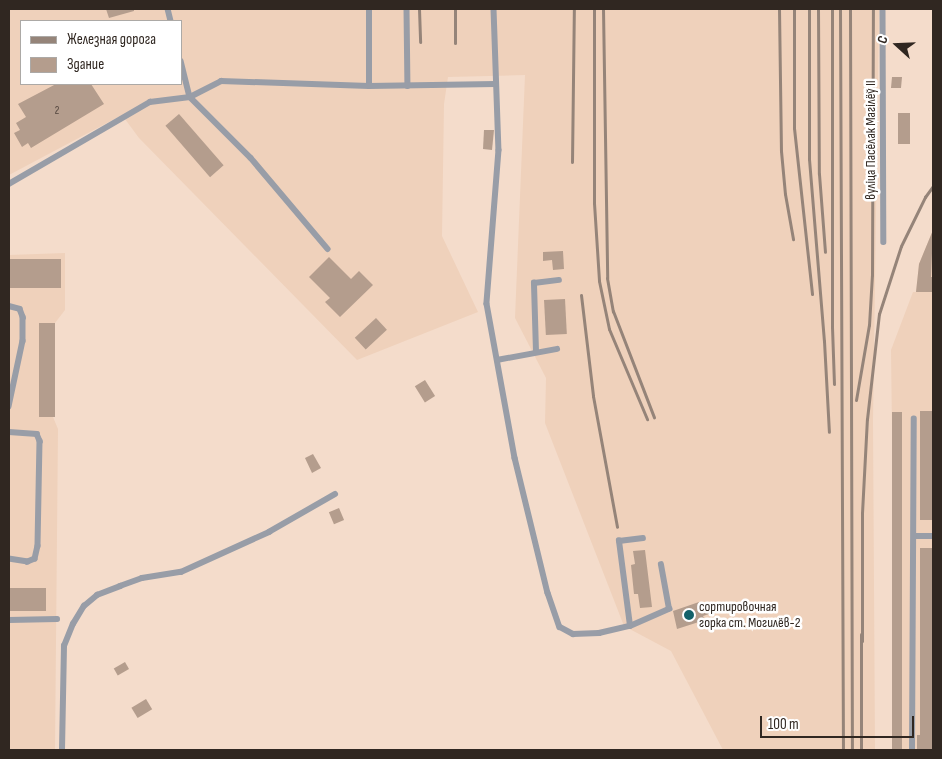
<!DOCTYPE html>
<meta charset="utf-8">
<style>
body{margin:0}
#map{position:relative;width:942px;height:759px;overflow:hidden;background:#f4dccb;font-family:"Sofia Sans Condensed",sans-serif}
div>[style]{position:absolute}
.built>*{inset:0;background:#efd1bb}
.building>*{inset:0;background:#b49d8d;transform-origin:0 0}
.service>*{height:5.5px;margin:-2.75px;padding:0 2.75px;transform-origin:2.75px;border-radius:2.75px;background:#989da7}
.rail>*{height:3px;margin:-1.5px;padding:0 1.5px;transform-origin:1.5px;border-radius:1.5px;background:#958479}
.dots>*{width:14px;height:14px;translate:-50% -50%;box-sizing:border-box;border:2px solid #fff;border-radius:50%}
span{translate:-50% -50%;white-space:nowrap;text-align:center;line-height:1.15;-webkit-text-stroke:5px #fff;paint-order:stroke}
.number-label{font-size:11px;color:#51443c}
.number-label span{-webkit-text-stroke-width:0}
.street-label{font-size:14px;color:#302721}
.poi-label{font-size:14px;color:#302721}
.left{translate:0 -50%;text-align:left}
.frame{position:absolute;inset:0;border:10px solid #302721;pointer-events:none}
.legend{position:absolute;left:20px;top:20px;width:162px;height:65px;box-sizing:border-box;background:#fff;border:1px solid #aca9a6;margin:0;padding:6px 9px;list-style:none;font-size:15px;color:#302721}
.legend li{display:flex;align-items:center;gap:10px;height:25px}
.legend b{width:25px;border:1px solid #aca9a6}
.north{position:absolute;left:872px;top:20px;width:50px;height:50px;-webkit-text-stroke:4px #fff;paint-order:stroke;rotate:290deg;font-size:14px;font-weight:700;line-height:20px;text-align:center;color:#302721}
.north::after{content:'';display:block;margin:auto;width:18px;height:22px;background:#302721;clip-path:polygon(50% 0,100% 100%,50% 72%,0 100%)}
.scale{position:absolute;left:760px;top:716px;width:154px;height:22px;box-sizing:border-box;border:2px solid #302721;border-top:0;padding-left:6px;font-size:15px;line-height:18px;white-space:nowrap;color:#302721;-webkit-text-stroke:4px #fff;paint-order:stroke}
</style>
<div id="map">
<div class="built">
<div style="clip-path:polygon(evenodd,9px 9px,879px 9px,873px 420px,875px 750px,723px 750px,671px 651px,624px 626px,545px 423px,546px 378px,515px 318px,525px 75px,448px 77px,444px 104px,442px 236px,478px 312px,357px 360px,139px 138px,122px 115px,9px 175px,9px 9px,21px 21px,181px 21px,181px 84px,21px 84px,21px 21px)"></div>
<div style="clip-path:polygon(933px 230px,933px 750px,896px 750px,891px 350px,913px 292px,916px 292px,919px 264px)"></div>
<div style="clip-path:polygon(65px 253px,65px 310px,55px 323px,53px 417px,58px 429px,55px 750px,9px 750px,9px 255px)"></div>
</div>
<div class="building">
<div style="clip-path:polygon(106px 9px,134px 9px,134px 11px,109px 18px)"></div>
<div style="clip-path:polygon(892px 77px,902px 77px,901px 88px,891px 88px)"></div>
<div style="clip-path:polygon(56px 84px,91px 84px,104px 104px,31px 148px,28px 143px,22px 147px,14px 133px,20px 130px,16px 123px,26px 117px,18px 104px)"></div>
<div style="left:898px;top:113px;width:12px;height:31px"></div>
<div style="left:179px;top:114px;width:68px;height:18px;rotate:49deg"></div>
<div style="clip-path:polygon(484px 130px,494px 130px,492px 150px,483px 149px)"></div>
<div style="clip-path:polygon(933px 230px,931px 277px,933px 277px,933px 292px,916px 292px,919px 264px)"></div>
<div style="clip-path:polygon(563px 251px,564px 269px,553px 270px,552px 260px,543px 261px,543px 252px)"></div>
<div style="clip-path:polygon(329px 257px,351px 279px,359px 271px,373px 285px,340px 317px,325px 302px,330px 298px,309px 277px)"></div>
<div style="left:9px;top:259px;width:52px;height:29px"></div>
<div style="left:565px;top:299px;width:35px;height:21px;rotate:87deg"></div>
<div style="left:376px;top:318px;width:16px;height:29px;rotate:47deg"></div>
<div style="left:39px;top:323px;width:16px;height:94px"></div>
<div style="left:425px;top:380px;width:19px;height:12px;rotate:58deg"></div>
<div style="left:920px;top:411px;width:13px;height:109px"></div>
<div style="left:892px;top:412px;width:10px;height:338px"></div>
<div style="clip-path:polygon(313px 454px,321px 468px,312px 473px,305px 458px)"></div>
<div style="left:339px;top:508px;width:13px;height:11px;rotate:67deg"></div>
<div style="clip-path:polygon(920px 548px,933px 548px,933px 750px,917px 750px,917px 735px,920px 735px)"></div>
<div style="clip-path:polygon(645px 550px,652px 607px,640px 608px,638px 594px,634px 594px,631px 565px,635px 564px,633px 551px)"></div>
<div style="left:9px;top:588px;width:37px;height:23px"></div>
<div style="clip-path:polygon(699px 602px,700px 606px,706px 604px,709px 614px,703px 616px,705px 620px,677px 629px,673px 611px)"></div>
<div style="left:125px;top:662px;width:8px;height:13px;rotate:60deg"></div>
<div style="left:146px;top:699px;width:12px;height:17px;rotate:59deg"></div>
</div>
<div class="service">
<div style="left:168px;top:9px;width:12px;rotate:76deg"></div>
<div style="left:407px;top:9px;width:77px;rotate:89.3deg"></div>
<div style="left:494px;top:9px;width:141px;rotate:88deg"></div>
<div style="left:499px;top:150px;width:154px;rotate:94.5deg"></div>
<div style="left:487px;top:304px;width:157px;rotate:79.7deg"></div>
<div style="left:515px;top:458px;width:139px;rotate:76.3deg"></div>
<div style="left:548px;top:593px;width:36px;rotate:71deg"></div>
<div style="left:560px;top:627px;width:15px;rotate:28deg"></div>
<div style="left:573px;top:634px;width:26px;rotate:-2deg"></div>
<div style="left:599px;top:633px;width:32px;rotate:-13deg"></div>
<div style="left:630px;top:626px;width:43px;rotate:-23.6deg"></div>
<div style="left:669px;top:609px;width:45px;rotate:-100.3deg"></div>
<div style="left:883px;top:9px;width:233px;rotate:89.8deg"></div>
<div style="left:181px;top:61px;width:37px;rotate:76deg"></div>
<div style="left:190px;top:97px;width:86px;rotate:45deg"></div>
<div style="left:251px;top:158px;width:119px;rotate:49.8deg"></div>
<div style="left:369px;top:86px;width:77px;rotate:-90deg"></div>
<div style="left:9px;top:184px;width:163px;rotate:-30.2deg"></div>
<div style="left:150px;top:102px;width:40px;rotate:-7.1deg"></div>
<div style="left:190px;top:97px;width:35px;rotate:-27deg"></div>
<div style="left:221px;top:81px;width:148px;rotate:1.9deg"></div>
<div style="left:369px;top:86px;width:126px;rotate:-0.9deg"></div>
<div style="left:9px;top:306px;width:11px;rotate:15deg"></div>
<div style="left:20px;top:309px;width:9px;rotate:69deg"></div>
<div style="left:23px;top:317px;width:24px;rotate:90deg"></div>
<div style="left:23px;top:341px;width:67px;rotate:102deg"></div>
<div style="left:536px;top:352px;width:69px;rotate:-91.7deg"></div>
<div style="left:534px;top:283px;width:25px;rotate:-7deg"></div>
<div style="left:497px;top:360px;width:61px;rotate:-10.4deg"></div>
<div style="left:9px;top:432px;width:28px;rotate:4deg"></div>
<div style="left:37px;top:434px;width:8px;rotate:67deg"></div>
<div style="left:40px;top:441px;width:105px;rotate:91.1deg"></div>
<div style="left:38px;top:546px;width:13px;rotate:103deg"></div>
<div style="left:35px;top:559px;width:8px;rotate:157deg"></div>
<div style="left:28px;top:562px;width:19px;rotate:-171deg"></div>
<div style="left:914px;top:536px;width:19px"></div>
<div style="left:9px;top:620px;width:48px;rotate:-1.2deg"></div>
<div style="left:630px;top:626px;width:86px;rotate:-97.4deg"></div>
<div style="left:619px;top:541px;width:24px;rotate:-7deg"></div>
<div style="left:62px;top:750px;width:104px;rotate:-88.9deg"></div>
<div style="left:64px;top:646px;width:24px;rotate:-68deg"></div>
<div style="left:73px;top:624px;width:21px;rotate:-59deg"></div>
<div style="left:84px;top:606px;width:17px;rotate:-40deg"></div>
<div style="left:97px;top:595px;width:25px;rotate:-21deg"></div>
<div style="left:120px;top:586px;width:23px;rotate:-20deg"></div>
<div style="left:142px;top:578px;width:39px;rotate:-9deg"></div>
<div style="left:181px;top:572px;width:97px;rotate:-24.4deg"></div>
<div style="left:269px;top:532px;width:76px;rotate:-29.9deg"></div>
<div style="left:912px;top:750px;width:331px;rotate:-89.7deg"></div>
</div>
<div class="rail">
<div style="left:419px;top:9px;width:33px;rotate:88deg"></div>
<div style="left:455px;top:9px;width:34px;rotate:90deg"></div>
<div style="left:594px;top:9px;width:194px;rotate:90deg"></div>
<div style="left:594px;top:203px;width:78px;rotate:86.3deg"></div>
<div style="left:599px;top:281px;width:49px;rotate:78.2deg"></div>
<div style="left:609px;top:329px;width:98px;rotate:67.1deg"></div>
<div style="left:603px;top:9px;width:269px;rotate:89.1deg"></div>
<div style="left:607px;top:278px;width:34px;rotate:80deg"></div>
<div style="left:613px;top:311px;width:114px;rotate:68.9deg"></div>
<div style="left:779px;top:9px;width:142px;rotate:89.2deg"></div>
<div style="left:781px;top:151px;width:43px;rotate:84.7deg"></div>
<div style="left:785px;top:194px;width:46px;rotate:79.9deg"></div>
<div style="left:794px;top:9px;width:119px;rotate:90deg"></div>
<div style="left:794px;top:128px;width:167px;rotate:83.8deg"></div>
<div style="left:809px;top:9px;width:150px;rotate:90deg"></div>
<div style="left:809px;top:159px;width:183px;rotate:85.3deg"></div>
<div style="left:824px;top:341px;width:91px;rotate:86.9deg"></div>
<div style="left:818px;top:9px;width:165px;rotate:89.7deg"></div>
<div style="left:819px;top:174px;width:78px;rotate:85.6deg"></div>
<div style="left:832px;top:9px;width:318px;rotate:90deg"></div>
<div style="left:832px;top:327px;width:57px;rotate:88deg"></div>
<div style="left:840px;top:9px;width:741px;rotate:89.77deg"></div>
<div style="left:850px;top:9px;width:741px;rotate:89.85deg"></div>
<div style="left:572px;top:162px;width:153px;rotate:-89.3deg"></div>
<div style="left:581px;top:295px;width:102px;rotate:83.2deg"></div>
<div style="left:593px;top:396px;width:133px;rotate:79.6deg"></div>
<div style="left:856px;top:400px;width:76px;rotate:-80.2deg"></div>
<div style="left:869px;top:325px;width:50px;rotate:-86.6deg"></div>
<div style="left:872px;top:275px;width:266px;rotate:-89.8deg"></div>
<div style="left:861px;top:634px;width:116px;rotate:90deg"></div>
<div style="left:862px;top:641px;width:128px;rotate:-90deg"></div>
<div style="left:862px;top:513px;width:94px;rotate:-87deg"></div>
<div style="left:867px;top:419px;width:106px;rotate:-83.5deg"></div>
<div style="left:879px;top:314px;width:71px;rotate:-72.1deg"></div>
<div style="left:901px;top:246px;width:55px;rotate:-63.9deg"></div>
<div style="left:925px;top:197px;width:14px;rotate:-54deg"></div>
</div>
<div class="dots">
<div style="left:689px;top:615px;background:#12616a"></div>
</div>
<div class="number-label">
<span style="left:57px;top:111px">2</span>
</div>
<div class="street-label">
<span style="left:871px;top:140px;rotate:-90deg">вуліца Пасёлак Магілёў II</span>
</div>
<div class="poi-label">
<span class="left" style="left:699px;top:615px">сортировочная<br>горка ст. Могилёв-2</span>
</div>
<div class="frame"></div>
<ul class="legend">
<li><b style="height:6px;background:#958479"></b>Железная дорога</li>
<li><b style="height:14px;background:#b49d8d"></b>Здание</li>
</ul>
<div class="north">С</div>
<div class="scale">100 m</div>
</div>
